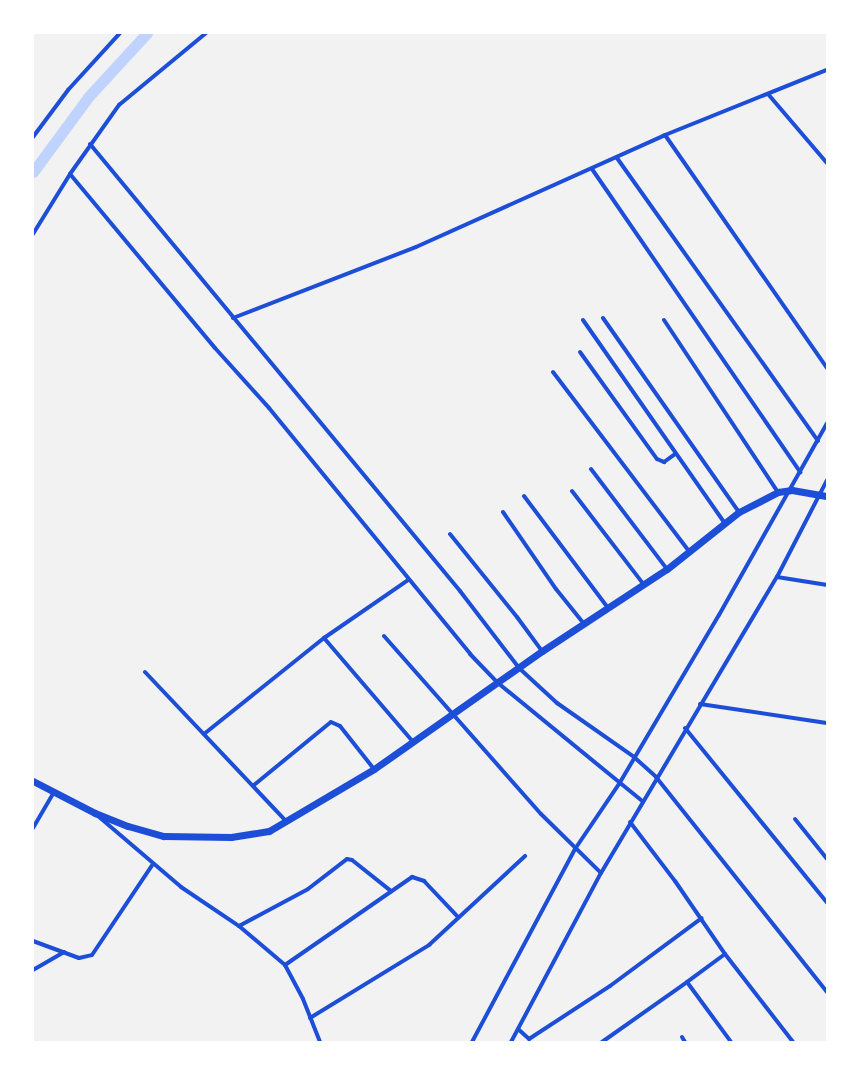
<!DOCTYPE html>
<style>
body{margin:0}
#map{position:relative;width:860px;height:1075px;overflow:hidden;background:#f2f2f2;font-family:Overpass,sans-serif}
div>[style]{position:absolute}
.canal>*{height:11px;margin:-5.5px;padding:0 5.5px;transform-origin:5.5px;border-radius:5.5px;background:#bfd3fe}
.minor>*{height:4px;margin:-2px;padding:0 2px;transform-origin:2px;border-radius:2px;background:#1d4ed8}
.tertiary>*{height:7px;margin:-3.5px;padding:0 3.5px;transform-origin:3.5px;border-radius:3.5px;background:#1d4ed8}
span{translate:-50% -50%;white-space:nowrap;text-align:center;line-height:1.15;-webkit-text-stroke:4px #fff;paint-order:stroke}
.frame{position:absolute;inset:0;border:34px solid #fff;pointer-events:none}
</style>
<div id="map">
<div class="canal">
<div style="left:33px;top:172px;width:94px;rotate:-53.6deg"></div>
<div style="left:89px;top:96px;width:86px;rotate:-47.4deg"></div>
</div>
<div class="minor">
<div style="left:768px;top:94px;width:91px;rotate:49.5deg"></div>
<div style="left:665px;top:135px;width:284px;rotate:55.2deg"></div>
<div style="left:33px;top:137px;width:59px;rotate:-53.3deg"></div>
<div style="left:68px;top:90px;width:77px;rotate:-47.6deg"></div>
<div style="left:90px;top:144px;width:580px;rotate:50.38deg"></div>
<div style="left:460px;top:591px;width:97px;rotate:52.5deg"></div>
<div style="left:519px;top:668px;width:52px;rotate:42.6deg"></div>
<div style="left:557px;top:703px;width:94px;rotate:35deg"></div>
<div style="left:634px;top:757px;width:30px;rotate:42deg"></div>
<div style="left:656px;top:777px;width:275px;rotate:51.5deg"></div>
<div style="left:617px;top:158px;width:347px;rotate:54.6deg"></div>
<div style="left:592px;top:169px;width:368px;rotate:55.5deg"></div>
<div style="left:70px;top:174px;width:226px;rotate:50.2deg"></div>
<div style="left:215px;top:348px;width:81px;rotate:48deg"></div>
<div style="left:269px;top:408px;width:318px;rotate:50.7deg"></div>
<div style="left:470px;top:654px;width:40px;rotate:46deg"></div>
<div style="left:498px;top:683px;width:186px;rotate:39.3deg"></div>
<div style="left:33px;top:234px;width:70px;rotate:-58.3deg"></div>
<div style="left:70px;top:174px;width:85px;rotate:-54.6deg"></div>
<div style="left:119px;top:105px;width:113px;rotate:-39.6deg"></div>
<div style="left:233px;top:318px;width:196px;rotate:-21.2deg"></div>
<div style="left:416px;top:247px;width:273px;rotate:-24.2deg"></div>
<div style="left:665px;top:135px;width:175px;rotate:-21.9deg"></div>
<div style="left:603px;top:318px;width:237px;rotate:55deg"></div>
<div style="left:583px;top:320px;width:246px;rotate:55.1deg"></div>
<div style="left:664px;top:320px;width:206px;rotate:56.5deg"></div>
<div style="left:580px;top:352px;width:132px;rotate:54.3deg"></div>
<div style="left:657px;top:459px;width:8px;rotate:23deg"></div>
<div style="left:664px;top:462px;width:14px;rotate:-36deg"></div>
<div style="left:553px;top:372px;width:225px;rotate:52.8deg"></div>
<div style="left:591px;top:469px;width:126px;rotate:52.8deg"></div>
<div style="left:572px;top:491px;width:118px;rotate:52.5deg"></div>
<div style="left:524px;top:496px;width:140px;rotate:53.1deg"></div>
<div style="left:503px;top:512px;width:93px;rotate:55.5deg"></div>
<div style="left:556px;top:589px;width:45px;rotate:51.3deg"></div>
<div style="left:450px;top:534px;width:107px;rotate:51.1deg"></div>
<div style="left:517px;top:617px;width:42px;rotate:53.7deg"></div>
<div style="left:777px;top:577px;width:51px;rotate:9.1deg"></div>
<div style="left:384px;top:636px;width:237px;rotate:48.6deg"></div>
<div style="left:541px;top:814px;width:84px;rotate:44.5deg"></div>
<div style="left:324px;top:638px;width:137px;rotate:49.4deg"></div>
<div style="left:145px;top:672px;width:207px;rotate:46.6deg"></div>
<div style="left:700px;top:704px;width:128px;rotate:8.5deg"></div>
<div style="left:685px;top:728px;width:225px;rotate:50.9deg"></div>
<div style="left:204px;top:734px;width:154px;rotate:-38.7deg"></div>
<div style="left:324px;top:638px;width:102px;rotate:-34.6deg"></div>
<div style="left:254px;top:785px;width:99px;rotate:-39.3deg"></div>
<div style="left:331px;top:722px;width:10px;rotate:24deg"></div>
<div style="left:340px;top:726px;width:55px;rotate:51.7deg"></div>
<div style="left:98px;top:816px;width:109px;rotate:40.5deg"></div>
<div style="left:181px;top:887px;width:70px;rotate:33.9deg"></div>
<div style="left:239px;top:926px;width:60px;rotate:40.3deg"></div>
<div style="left:285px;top:965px;width:38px;rotate:62deg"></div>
<div style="left:303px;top:999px;width:46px;rotate:68.4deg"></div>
<div style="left:795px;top:819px;width:51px;rotate:51.3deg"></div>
<div style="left:630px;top:822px;width:74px;rotate:52.7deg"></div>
<div style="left:675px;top:881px;width:88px;rotate:55.6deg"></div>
<div style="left:725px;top:954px;width:111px;rotate:52.3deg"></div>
<div style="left:33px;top:828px;width:42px;rotate:-59.7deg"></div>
<div style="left:239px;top:926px;width:78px;rotate:-28.2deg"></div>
<div style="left:308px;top:889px;width:49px;rotate:-37.6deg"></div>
<div style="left:347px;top:859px;width:5px;rotate:11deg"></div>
<div style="left:352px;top:860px;width:50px;rotate:38.5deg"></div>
<div style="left:33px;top:941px;width:49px;rotate:20.3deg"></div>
<div style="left:79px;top:958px;width:13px;rotate:-13deg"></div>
<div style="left:92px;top:955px;width:110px;rotate:-56.2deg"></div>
<div style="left:725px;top:954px;width:47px;rotate:143.6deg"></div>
<div style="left:687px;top:982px;width:74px;rotate:53.7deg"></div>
<div style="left:285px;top:965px;width:155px;rotate:-34.7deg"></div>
<div style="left:412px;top:877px;width:13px;rotate:18deg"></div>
<div style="left:424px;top:881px;width:50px;rotate:46.6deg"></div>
<div style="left:33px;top:970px;width:36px;rotate:-30deg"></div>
<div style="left:310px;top:1018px;width:140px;rotate:-31.5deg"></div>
<div style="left:429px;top:945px;width:131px;rotate:-42.8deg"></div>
<div style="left:518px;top:1029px;width:15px;rotate:42deg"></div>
<div style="left:529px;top:1039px;width:97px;rotate:-33.2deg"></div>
<div style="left:610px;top:986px;width:114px;rotate:-36.5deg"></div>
<div style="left:682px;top:1037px;width:6px;rotate:59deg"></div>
<div style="left:472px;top:1042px;width:219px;rotate:-61.9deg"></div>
<div style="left:575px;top:849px;width:78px;rotate:-55.9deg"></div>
<div style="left:619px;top:784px;width:196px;rotate:-59.4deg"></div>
<div style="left:719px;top:615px;width:220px;rotate:-60.6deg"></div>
<div style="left:511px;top:1042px;width:191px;rotate:-62deg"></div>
<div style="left:601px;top:873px;width:344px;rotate:-59.3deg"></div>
<div style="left:777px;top:577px;width:109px;rotate:-62.7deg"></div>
<div style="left:602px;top:1042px;width:104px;rotate:-35.2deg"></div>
</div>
<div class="tertiary">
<div style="left:33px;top:781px;width:70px;rotate:27.3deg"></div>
<div style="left:95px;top:813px;width:35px;rotate:22deg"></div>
<div style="left:128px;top:826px;width:37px;rotate:16deg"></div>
<div style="left:164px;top:836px;width:67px;rotate:0.9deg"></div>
<div style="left:231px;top:837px;width:38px;rotate:-9deg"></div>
<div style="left:269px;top:831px;width:122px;rotate:-30.6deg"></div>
<div style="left:374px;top:769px;width:205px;rotate:-35.1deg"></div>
<div style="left:542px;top:651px;width:149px;rotate:-33.3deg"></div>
<div style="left:667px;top:569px;width:92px;rotate:-38.4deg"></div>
<div style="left:739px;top:512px;width:44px;rotate:-27.1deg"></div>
<div style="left:778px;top:492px;width:14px;rotate:-8deg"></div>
<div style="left:792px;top:490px;width:36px;rotate:10deg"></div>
</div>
<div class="frame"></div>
</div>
